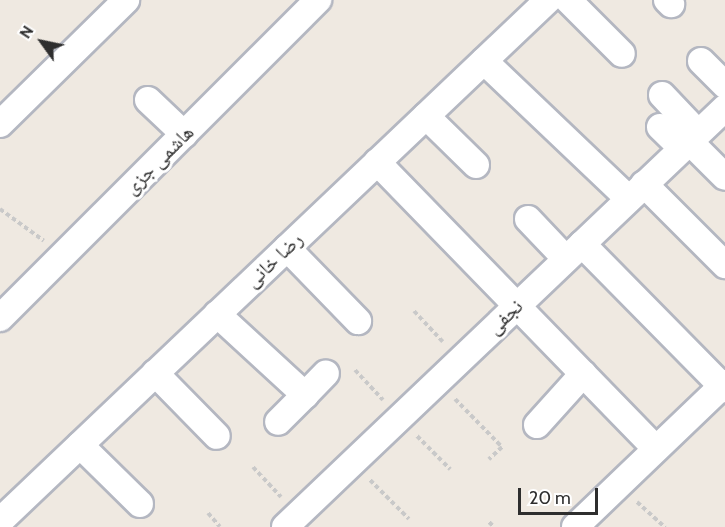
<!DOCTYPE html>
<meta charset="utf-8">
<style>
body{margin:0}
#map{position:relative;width:725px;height:527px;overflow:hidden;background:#efe9e1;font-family:Cabin,"Noto Naskh Arabic",sans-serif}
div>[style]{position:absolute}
.path>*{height:4px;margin-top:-2px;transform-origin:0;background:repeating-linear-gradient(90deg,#c9c9c9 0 4.5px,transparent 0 7.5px)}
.roads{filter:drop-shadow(2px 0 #b4b7c1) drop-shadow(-2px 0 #b4b7c1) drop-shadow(0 2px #b4b7c1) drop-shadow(0 -2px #b4b7c1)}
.minor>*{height:26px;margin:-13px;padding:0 13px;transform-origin:13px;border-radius:13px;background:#fff}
span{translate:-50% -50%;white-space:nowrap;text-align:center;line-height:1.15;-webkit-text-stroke:6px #fff;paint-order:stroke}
.street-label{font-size:20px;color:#2e2e2e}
.north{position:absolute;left:12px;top:12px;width:60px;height:60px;-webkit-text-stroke:4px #fff;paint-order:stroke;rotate:303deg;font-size:16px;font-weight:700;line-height:24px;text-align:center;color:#2e2e2e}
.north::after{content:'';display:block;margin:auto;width:21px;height:27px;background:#2e2e2e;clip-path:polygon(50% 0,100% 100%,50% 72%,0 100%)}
.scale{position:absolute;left:518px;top:488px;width:80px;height:27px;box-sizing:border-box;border:3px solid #2e2e2e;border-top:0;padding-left:8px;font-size:18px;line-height:21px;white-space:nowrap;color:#2e2e2e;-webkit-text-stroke:4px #fff;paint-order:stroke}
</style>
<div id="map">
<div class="path">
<div style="left:0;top:209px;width:54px;rotate:36deg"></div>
<div style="left:414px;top:311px;width:42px;rotate:46.9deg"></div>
<div style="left:355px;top:370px;width:41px;rotate:47deg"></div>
<div style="left:455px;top:399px;width:67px;rotate:45.6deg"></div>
<div style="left:502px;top:447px;width:18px;rotate:137deg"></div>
<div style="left:417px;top:436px;width:47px;rotate:45deg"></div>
<div style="left:253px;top:467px;width:41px;rotate:47deg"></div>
<div style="left:370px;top:480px;width:55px;rotate:45deg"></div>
<div style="left:637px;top:502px;width:38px;rotate:42deg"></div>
<div style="left:208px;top:513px;width:18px;rotate:49deg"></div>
<div style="left:489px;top:522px;width:7px;rotate:45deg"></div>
</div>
<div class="roads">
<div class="minor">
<div style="left:568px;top:0;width:76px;rotate:45deg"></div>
<div style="left:667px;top:0;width:6px;rotate:45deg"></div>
<div style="left:484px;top:61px;width:200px;rotate:43.6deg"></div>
<div style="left:701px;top:61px;width:34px;rotate:45deg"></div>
<div style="left:662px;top:95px;width:52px;rotate:46.5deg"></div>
<div style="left:148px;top:100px;width:50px;rotate:43.4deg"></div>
<div style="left:426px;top:116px;width:70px;rotate:44.4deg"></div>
<div style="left:0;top:124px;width:177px;rotate:-44.5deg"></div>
<div style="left:660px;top:127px;width:30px;rotate:44deg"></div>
<div style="left:690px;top:142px;width:49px;rotate:45deg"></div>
<div style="left:377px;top:162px;width:400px;rotate:45.8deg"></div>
<div style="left:644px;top:184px;width:115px;rotate:45deg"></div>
<div style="left:528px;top:219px;width:55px;rotate:46.5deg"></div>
<div style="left:582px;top:244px;width:204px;rotate:45.4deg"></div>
<div style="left:287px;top:248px;width:102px;rotate:45.8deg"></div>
<div style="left:217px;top:314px;width:120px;rotate:42.6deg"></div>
<div style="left:305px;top:395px;width:38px;rotate:135deg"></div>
<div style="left:0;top:318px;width:450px;rotate:-45deg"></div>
<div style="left:155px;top:373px;width:88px;rotate:45.5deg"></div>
<div style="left:305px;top:395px;width:30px;rotate:-46deg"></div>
<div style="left:537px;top:425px;width:69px;rotate:-48deg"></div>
<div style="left:80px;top:445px;width:84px;rotate:44.5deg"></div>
<div style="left:0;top:521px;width:756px;rotate:-43.55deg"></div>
<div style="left:285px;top:527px;width:608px;rotate:-43.6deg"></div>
<div style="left:575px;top:527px;width:208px;rotate:-43.8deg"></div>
</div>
</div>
<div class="street-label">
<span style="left:159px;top:160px;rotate:-45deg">هاشمی جزی</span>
<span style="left:274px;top:260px;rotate:-43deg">رضا خانی</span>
<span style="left:505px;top:317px;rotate:-44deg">نجفی</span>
</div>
<div class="north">N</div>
<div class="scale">20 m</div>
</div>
